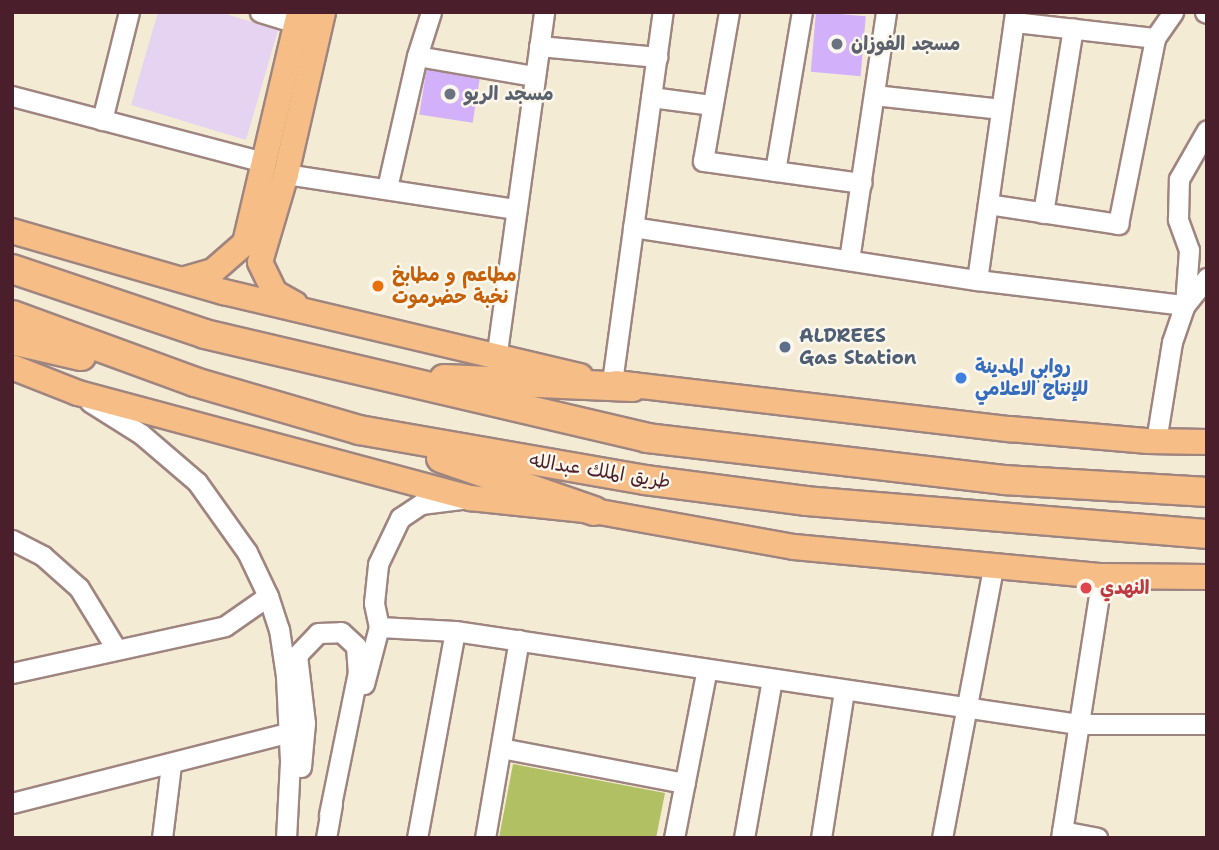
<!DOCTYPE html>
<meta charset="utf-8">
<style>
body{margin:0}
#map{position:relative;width:1219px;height:850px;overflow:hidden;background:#f4ebd5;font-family:"Shantell Sans","Playpen Sans Arabic",sans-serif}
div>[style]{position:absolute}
.built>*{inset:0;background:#e5d3f1}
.green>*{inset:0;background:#b1c063}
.building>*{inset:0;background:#d3b1fa;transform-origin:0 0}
.roads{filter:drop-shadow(2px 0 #9f8580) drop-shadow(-2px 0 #9f8580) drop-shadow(0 2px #9f8580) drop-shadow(0 -2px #9f8580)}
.minor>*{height:19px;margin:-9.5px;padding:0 9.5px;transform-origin:9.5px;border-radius:9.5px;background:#fff}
.major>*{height:24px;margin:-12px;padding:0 12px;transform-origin:12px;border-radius:12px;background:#f6be86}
.highway>*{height:28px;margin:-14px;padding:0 14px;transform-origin:14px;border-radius:14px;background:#f6be86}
.dots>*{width:19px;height:19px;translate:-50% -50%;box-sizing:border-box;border:4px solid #fbf7ec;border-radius:50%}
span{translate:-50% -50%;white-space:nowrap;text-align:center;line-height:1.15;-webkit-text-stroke:5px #fbf7ec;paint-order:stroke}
.worship-label{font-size:19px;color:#5b616d;font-weight:700}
.left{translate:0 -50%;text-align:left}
.food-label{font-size:19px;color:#c56008;font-weight:700}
.service-label{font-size:19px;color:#4e5e75;font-weight:700}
.shop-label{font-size:19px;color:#366cbe;font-weight:700}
.street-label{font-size:19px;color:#4a1f2b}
.health-label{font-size:19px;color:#be3a42;font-weight:700}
.frame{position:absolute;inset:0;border:14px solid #4a1f2b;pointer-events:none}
</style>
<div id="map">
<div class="built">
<div style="clip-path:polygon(158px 12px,220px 12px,278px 30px,246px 140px,131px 105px)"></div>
</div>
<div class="green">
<div style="clip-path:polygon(513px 764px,665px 793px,656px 838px,499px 838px)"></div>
</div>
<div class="building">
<div style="left:816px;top:12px;width:50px;height:60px;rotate:5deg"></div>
<div style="left:427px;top:66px;width:54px;height:49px;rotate:9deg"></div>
</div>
<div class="roads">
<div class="minor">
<div style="left:260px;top:12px;width:39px;rotate:17deg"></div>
<div style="left:729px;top:12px;width:151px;rotate:99.9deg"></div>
<div style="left:703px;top:161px;width:160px;rotate:7.9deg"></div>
<div style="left:1205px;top:12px;width:2px;rotate:27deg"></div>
<div style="left:1155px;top:38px;width:32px;rotate:-55deg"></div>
<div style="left:539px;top:46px;width:119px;rotate:5.3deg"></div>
<div style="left:417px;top:56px;width:119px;rotate:9.7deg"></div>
<div style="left:874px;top:95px;width:128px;rotate:6.3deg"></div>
<div style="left:12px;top:96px;width:260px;rotate:14.7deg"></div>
<div style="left:651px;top:97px;width:62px;rotate:7.5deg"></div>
<div style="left:102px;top:120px;width:111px;rotate:-76deg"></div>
<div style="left:775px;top:171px;width:161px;rotate:-80.4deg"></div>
<div style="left:286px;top:174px;width:233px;rotate:8.7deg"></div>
<div style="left:387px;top:188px;width:135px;rotate:-77.2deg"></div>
<div style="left:417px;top:56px;width:46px;rotate:-72.3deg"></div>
<div style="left:988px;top:204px;width:132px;rotate:8.7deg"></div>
<div style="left:1118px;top:224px;width:190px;rotate:-78.7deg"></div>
<div style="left:1155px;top:38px;width:142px;rotate:-173.5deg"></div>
<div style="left:1043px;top:213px;width:187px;rotate:-80.8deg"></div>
<div style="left:633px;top:227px;width:348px;rotate:8.8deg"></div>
<div style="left:977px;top:280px;width:209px;rotate:6.9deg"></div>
<div style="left:1185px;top:305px;width:55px;rotate:-85.8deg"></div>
<div style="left:1189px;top:250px;width:33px;rotate:-110deg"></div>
<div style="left:1178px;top:219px;width:40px;rotate:-88.6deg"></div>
<div style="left:1179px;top:179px;width:56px;rotate:-60.3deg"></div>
<div style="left:849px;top:260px;width:251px;rotate:-81.5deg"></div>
<div style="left:977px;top:280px;width:271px;rotate:-81.9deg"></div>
<div style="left:496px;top:359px;width:350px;rotate:-82.1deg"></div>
<div style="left:612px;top:382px;width:373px;rotate:-82.2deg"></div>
<div style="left:90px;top:402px;width:60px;rotate:32.1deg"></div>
<div style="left:141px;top:434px;width:74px;rotate:40.6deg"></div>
<div style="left:197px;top:482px;width:86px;rotate:54.5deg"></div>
<div style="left:247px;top:552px;width:49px;rotate:64.5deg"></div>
<div style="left:268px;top:596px;width:35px;rotate:72deg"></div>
<div style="left:279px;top:629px;width:48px;rotate:81.5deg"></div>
<div style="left:286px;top:676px;width:86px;rotate:87.3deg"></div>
<div style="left:290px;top:762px;width:76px;rotate:93deg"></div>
<div style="left:1156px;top:441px;width:100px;rotate:-80.8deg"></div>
<div style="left:1172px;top:342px;width:39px;rotate:-71deg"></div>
<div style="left:1185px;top:305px;width:35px;rotate:-51deg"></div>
<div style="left:12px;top:540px;width:35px;rotate:27deg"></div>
<div style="left:43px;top:556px;width:48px;rotate:41.6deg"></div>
<div style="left:79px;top:588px;width:69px;rotate:58.6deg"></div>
<div style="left:379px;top:627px;width:76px;rotate:3deg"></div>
<div style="left:455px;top:631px;width:630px;rotate:8.49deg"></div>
<div style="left:1078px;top:724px;width:129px"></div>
<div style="left:12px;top:673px;width:218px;rotate:-12.4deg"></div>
<div style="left:225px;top:626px;width:52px;rotate:-34.9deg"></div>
<div style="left:364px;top:684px;width:59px;rotate:-75.3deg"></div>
<div style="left:379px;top:627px;width:25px;rotate:-102deg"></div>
<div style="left:374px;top:603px;width:39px;rotate:-84deg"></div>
<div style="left:378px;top:564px;width:51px;rotate:-64.4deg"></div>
<div style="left:400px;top:518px;width:25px;rotate:-34deg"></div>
<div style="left:421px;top:504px;width:40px;rotate:-7.1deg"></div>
<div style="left:501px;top:748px;width:187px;rotate:10.8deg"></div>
<div style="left:301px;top:767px;width:44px;rotate:-84.8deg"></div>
<div style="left:305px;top:723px;width:68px;rotate:-96.7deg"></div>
<div style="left:297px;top:655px;width:30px;rotate:-46deg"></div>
<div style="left:318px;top:633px;width:23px;rotate:-2deg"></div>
<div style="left:341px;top:632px;width:21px;rotate:43deg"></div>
<div style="left:356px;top:646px;width:26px;rotate:86deg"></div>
<div style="left:358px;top:672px;width:146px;rotate:101.5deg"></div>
<div style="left:12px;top:803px;width:287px;rotate:-14.3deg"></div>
<div style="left:1062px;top:831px;width:36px;rotate:11deg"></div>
<div style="left:162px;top:838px;width:74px;rotate:-83deg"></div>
<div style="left:326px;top:838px;width:35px;rotate:-80deg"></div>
<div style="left:417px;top:838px;width:210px;rotate:-79.6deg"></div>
<div style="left:485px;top:838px;width:201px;rotate:-80.3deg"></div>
<div style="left:674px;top:838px;width:172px;rotate:-79deg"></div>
<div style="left:744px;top:838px;width:160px;rotate:-80deg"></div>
<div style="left:821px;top:838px;width:149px;rotate:-81.1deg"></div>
<div style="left:942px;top:838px;width:275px;rotate:-79.3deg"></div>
<div style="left:1061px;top:838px;width:265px;rotate:-81.1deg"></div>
</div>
<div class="major">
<div style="left:12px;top:231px;width:221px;rotate:16.1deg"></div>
<div style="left:224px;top:292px;width:366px;rotate:13.3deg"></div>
<div style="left:185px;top:279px;width:29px;rotate:-16deg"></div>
<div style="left:213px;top:271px;width:43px;rotate:-41.2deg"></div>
<div style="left:245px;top:243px;width:237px;rotate:-76.8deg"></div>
<div style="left:295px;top:304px;width:23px;rotate:-151deg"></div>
<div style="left:275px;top:293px;width:34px;rotate:-116deg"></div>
<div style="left:260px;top:262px;width:92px;rotate:-73.5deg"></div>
<div style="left:286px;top:174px;width:166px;rotate:-77.1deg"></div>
<div style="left:12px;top:367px;width:71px;rotate:21.5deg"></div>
<div style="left:78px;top:393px;width:406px;rotate:15deg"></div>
<div style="left:470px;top:498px;width:125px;rotate:6deg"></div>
<div style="left:594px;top:511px;width:203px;rotate:10.2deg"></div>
<div style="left:794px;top:547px;width:309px;rotate:5.4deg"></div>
<div style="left:1102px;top:576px;width:105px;rotate:0.5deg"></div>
<div style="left:616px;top:383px;width:397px;rotate:6.7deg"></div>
<div style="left:1010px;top:429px;width:139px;rotate:5deg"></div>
<div style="left:1148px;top:441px;width:59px;rotate:1deg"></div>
</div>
<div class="highway">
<div style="left:12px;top:269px;width:204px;rotate:18.6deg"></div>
<div style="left:205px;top:334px;width:454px;rotate:13.2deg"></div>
<div style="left:647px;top:438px;width:360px;rotate:6.7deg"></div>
<div style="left:1005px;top:480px;width:202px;rotate:3.4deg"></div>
<div style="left:12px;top:315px;width:195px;rotate:20.1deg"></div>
<div style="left:195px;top:382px;width:171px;rotate:16.3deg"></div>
<div style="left:359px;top:430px;width:290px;rotate:9.9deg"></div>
<div style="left:645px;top:480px;width:162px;rotate:7.4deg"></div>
<div style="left:806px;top:501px;width:402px;rotate:4.7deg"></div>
<div style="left:12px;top:340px;width:71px;rotate:13.1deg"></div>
<div style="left:444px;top:379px;width:189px;rotate:2.4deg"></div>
<div style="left:441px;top:458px;width:162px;rotate:19.1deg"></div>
</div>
</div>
<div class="dots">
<div style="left:837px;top:44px;background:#6b7280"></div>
<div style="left:450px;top:94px;background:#6b7280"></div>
<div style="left:378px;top:286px;background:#e8710a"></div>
<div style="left:785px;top:347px;background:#5c6f8a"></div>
<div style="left:961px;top:378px;background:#3f7fe0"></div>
<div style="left:1086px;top:588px;background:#e0444e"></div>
</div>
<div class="worship-label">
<span class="left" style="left:851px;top:44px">مسجد الفوزان</span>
<span class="left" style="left:464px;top:94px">مسجد الريو</span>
</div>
<div class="food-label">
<span class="left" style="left:392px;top:286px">مطاعم و مطابخ<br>نخبة حضرموت</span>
</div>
<div class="service-label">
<span class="left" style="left:799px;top:347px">ALDREES<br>Gas Station</span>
</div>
<div class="shop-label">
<span class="left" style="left:975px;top:378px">روابي المدينة<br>للإنتاج الاعلامي</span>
</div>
<div class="street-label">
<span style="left:600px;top:471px;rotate:9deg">طريق الملك عبدالله</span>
</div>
<div class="health-label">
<span class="left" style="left:1100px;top:588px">النهدي</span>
</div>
<div class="frame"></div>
</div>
